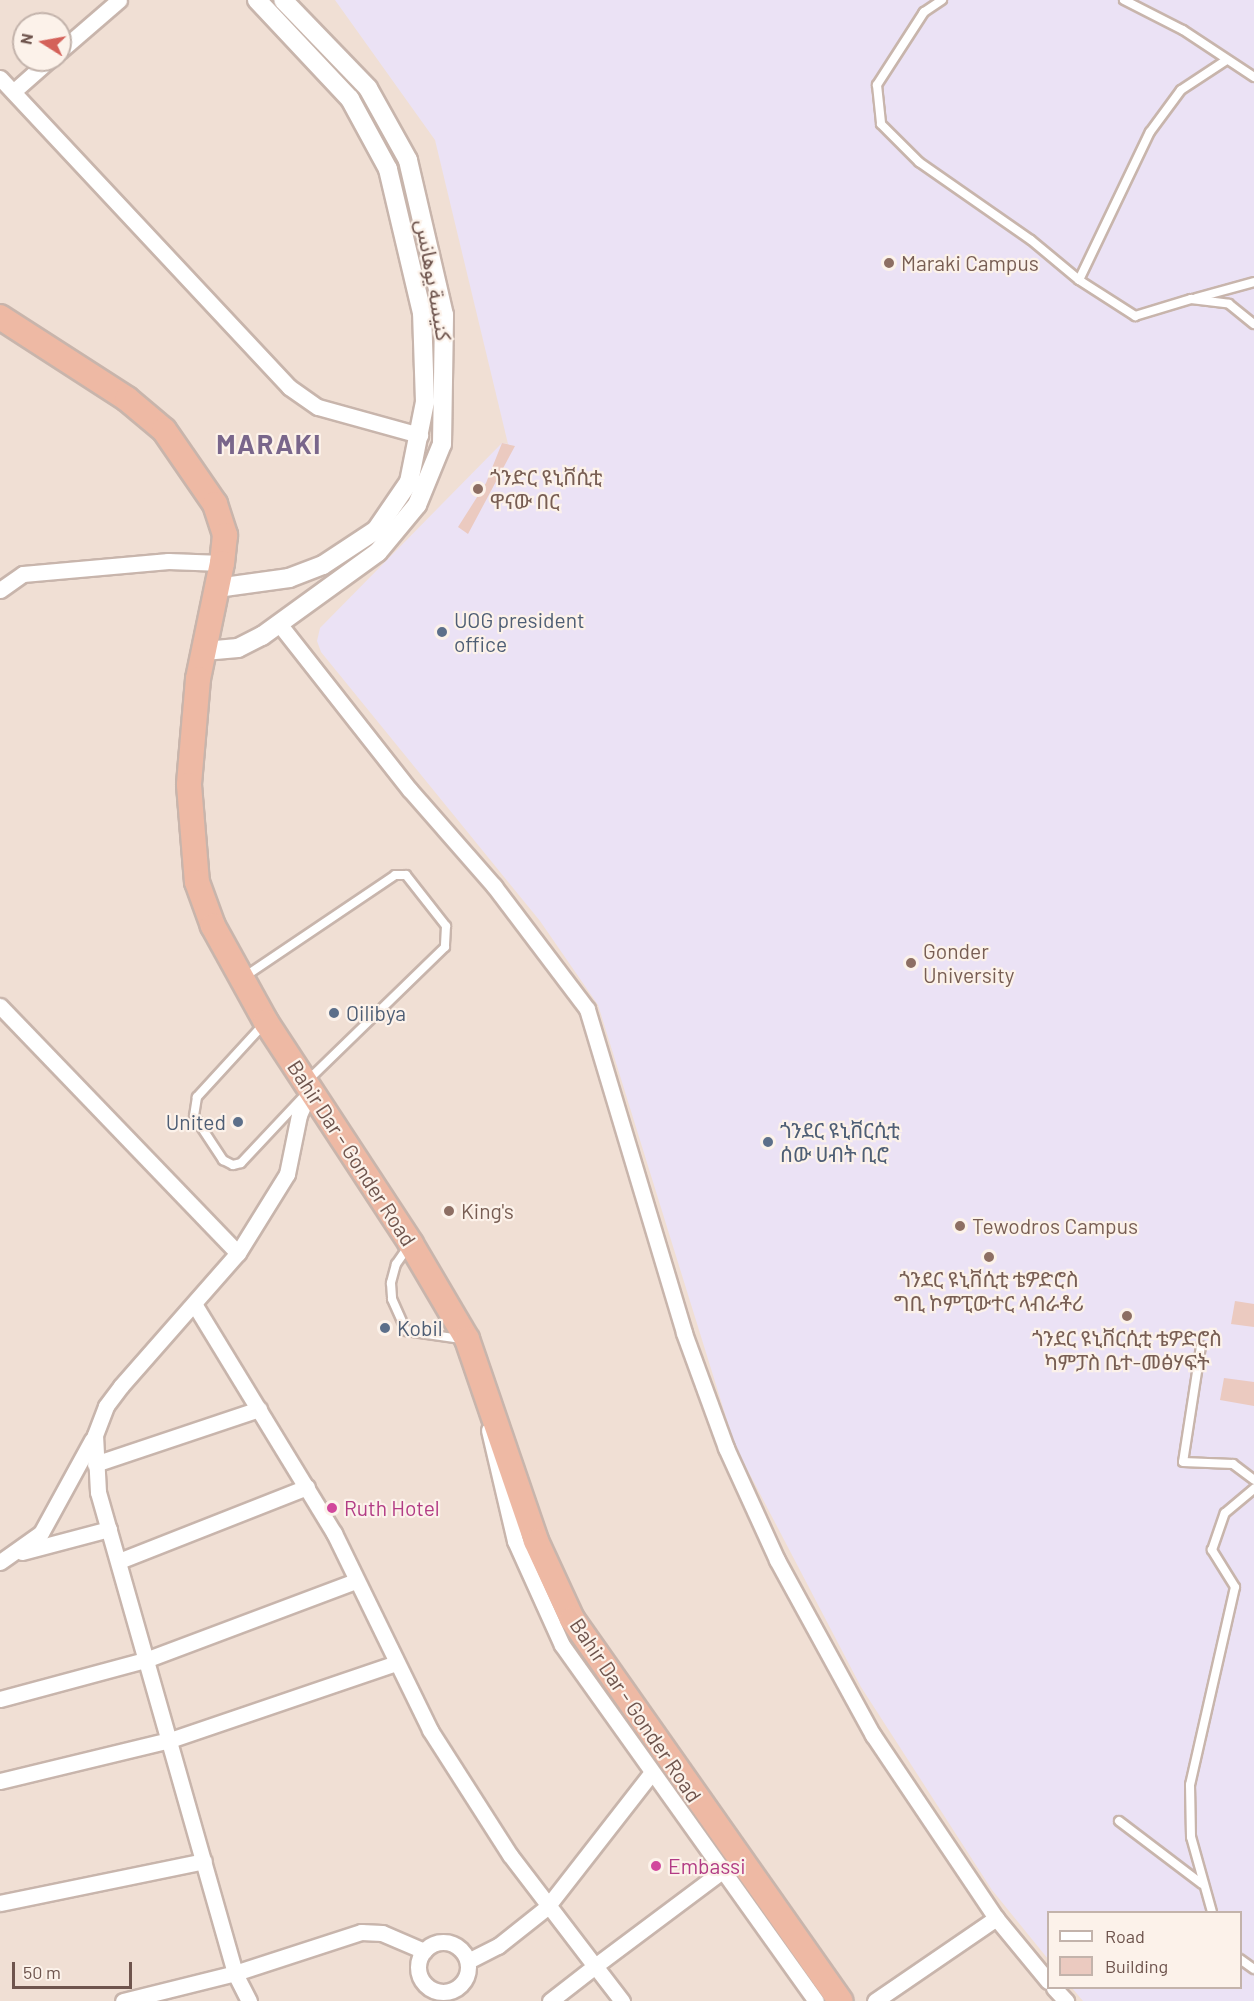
<!DOCTYPE html>
<meta charset="utf-8">
<style>
body{margin:0}
#map{position:relative;width:1254px;height:2001px;overflow:hidden;background:#f9eee5;font-family:Barlow,"Noto Sans Arabic","Noto Sans Ethiopic",sans-serif}
div>[style]{position:absolute}
.residential>*{inset:0;background:#f0dfd4}
.education>*{inset:0;background:#ebe2f5}
.building>*{inset:0;background:#ebcac0}
.roads{filter:drop-shadow(2px 0 #c8b5ac) drop-shadow(-2px 0 #c8b5ac) drop-shadow(0 2px #c8b5ac) drop-shadow(0 -2px #c8b5ac)}
.service>*{height:8px;margin:-4px;padding:0 4px;transform-origin:4px;border-radius:4px;background:#fff}
.minor>*{height:15px;margin:-7.5px;padding:0 7.5px;transform-origin:7.5px;border-radius:7.5px;background:#fff}
.minor>.ring{margin:-7.5px;padding:0;box-sizing:content-box;background:none;border:15px solid #fff;border-radius:50%}
.tertiary>*{height:18px;margin:-9px;padding:0 9px;transform-origin:9px;border-radius:9px;background:#fff}
.trunk>*{height:24px;margin:-12px;padding:0 12px;transform-origin:12px;border-radius:12px;background:#eeb9a4}
.dots>*{width:16px;height:16px;translate:-50% -50%;box-sizing:border-box;border:3px solid #fcf2ea;border-radius:50%}
span{translate:-50% -50%;white-space:nowrap;text-align:center;line-height:1.15;-webkit-text-stroke:4.5px #fcf2ea;paint-order:stroke}
.education-label{font-size:21px;color:#785e54}
.left{translate:0 -50%;text-align:left}
.street-label{font-size:21px;color:#6e544d}
.service-label{font-size:21px;color:#4e5e75}
.right{translate:-100% -50%;text-align:right}
.hotel-label{font-size:21px;color:#b23c85}
.district-label{font-size:27px;color:#79668b;font-weight:700;letter-spacing:1.5px}
.legend{position:absolute;left:1047px;top:1911px;width:195px;height:78px;box-sizing:border-box;background:#fcf2ea;border:2px solid #c3b3ab;margin:0;padding:8px 10px;list-style:none;font-size:18px;color:#6e544d}
.legend li{display:flex;align-items:center;gap:12px;height:30px}
.legend b{width:30px;border:2px solid #c3b3ab}
.north{position:absolute;left:12px;top:12px;width:60px;height:60px;box-sizing:border-box;background:#fcf2ea;border:2px solid #c3b3ab;border-radius:50%;rotate:281deg;font-size:16px;font-weight:700;line-height:24px;text-align:center;color:#6e544d}
.north::after{content:'';display:block;margin:auto;width:21px;height:27px;background:#d46159;clip-path:polygon(50% 0,100% 100%,50% 72%,0 100%)}
.scale{position:absolute;left:12px;top:1962px;width:120px;height:27px;box-sizing:border-box;border:3px solid #6e544d;border-top:0;padding-left:8px;font-size:18px;line-height:21px;white-space:nowrap;color:#6e544d;-webkit-text-stroke:4px #fcf2ea;paint-order:stroke}
</style>
<div id="map">
<div class="residential">
<div style="clip-path:polygon(evenodd,0 0,1254px 0,1254px 2001px,0 2001px,0 0,24px 24px,60px 24px,60px 60px,24px 60px,24px 24px,0 0,1048px 1912px,1240px 1912px,1240px 1988px,1048px 1988px,1048px 1912px)"></div>
</div>
<div class="education">
<div style="clip-path:polygon(335px 0,1254px 0,1254px 2001px,1083px 2001px,1072px 1988px,1240px 1988px,1240px 1912px,1048px 1912px,1048px 1959px,992px 1890px,861px 1687px,735px 1446px,598px 1005px,540px 921px,321px 652px,317px 641px,320px 628px,502px 443px,508px 444px,435px 140px)"></div>
</div>
<div class="building">
<div style="clip-path:polygon(502px 443px,515px 446px,468px 534px,458px 527px,486px 483px)"></div>
<div style="clip-path:polygon(1235px 1301px,1254px 1304px,1254px 1327px,1231px 1324px)"></div>
<div style="clip-path:polygon(1224px 1378px,1254px 1382px,1254px 1406px,1220px 1400px)"></div>
</div>
<div class="roads">
<div class="service">
<div style="left:942px;top:0;width:22px;rotate:146deg"></div>
<div style="left:924px;top:12px;width:87px;rotate:122.8deg"></div>
<div style="left:877px;top:85px;width:39px;rotate:84deg"></div>
<div style="left:881px;top:124px;width:54px;rotate:45deg"></div>
<div style="left:919px;top:162px;width:136px;rotate:34.9deg"></div>
<div style="left:1031px;top:240px;width:62px;rotate:39.8deg"></div>
<div style="left:1079px;top:280px;width:164px;rotate:-64.4deg"></div>
<div style="left:1150px;top:132px;width:52px;rotate:-53.6deg"></div>
<div style="left:1181px;top:90px;width:53px;rotate:-33.4deg"></div>
<div style="left:1124px;top:0;width:66px;rotate:27deg"></div>
<div style="left:1183px;top:30px;width:85px;rotate:33.5deg"></div>
<div style="left:1079px;top:280px;width:67px;rotate:32.7deg"></div>
<div style="left:1135px;top:316px;width:59px;rotate:-16.9deg"></div>
<div style="left:1191px;top:299px;width:38px;rotate:7deg"></div>
<div style="left:1229px;top:304px;width:32px;rotate:39deg"></div>
<div style="left:1196px;top:298px;width:60px;rotate:-15.4deg"></div>
<div style="left:244px;top:977px;width:182px;rotate:-34deg"></div>
<div style="left:395px;top:875px;width:11px"></div>
<div style="left:406px;top:875px;width:65px;rotate:51.9deg"></div>
<div style="left:446px;top:926px;width:21px;rotate:93deg"></div>
<div style="left:445px;top:947px;width:191px;rotate:135.8deg"></div>
<div style="left:263px;top:1025px;width:98px;rotate:132.5deg"></div>
<div style="left:197px;top:1097px;width:19px;rotate:99deg"></div>
<div style="left:194px;top:1116px;width:53px;rotate:56.6deg"></div>
<div style="left:223px;top:1160px;width:11px;rotate:27deg"></div>
<div style="left:233px;top:1165px;width:8px;rotate:-14deg"></div>
<div style="left:241px;top:1163px;width:89px;rotate:-46.8deg"></div>
<div style="left:408px;top:1247px;width:21px;rotate:125deg"></div>
<div style="left:396px;top:1264px;width:20px;rotate:105deg"></div>
<div style="left:391px;top:1283px;width:16px;rotate:86deg"></div>
<div style="left:392px;top:1299px;width:35px;rotate:66deg"></div>
<div style="left:406px;top:1331px;width:56px;rotate:8.3deg"></div>
<div style="left:1201px;top:1346px;width:117px;rotate:98.8deg"></div>
<div style="left:1183px;top:1462px;width:50px;rotate:2.3deg"></div>
<div style="left:1233px;top:1464px;width:26px;rotate:37deg"></div>
<div style="left:1119px;top:1821px;width:104px;rotate:37.2deg"></div>
<div style="left:1212px;top:1912px;width:78px;rotate:-105.6deg"></div>
<div style="left:1191px;top:1837px;width:52px;rotate:-91.1deg"></div>
<div style="left:1190px;top:1785px;width:203px;rotate:-77.2deg"></div>
<div style="left:1235px;top:1587px;width:44px;rotate:-121.9deg"></div>
<div style="left:1212px;top:1550px;width:39px;rotate:-71deg"></div>
<div style="left:1225px;top:1513px;width:38px;rotate:-40deg"></div>
<div style="left:1240px;top:1959px;width:17px;rotate:36deg"></div>
</div>
<div class="minor">
<div style="left:60px;top:51px;width:78px;rotate:-40.8deg"></div>
<div style="left:0;top:78px;width:423px;rotate:46.9deg"></div>
<div style="left:289px;top:387px;width:35px;rotate:35deg"></div>
<div style="left:318px;top:407px;width:106px;rotate:15.4deg"></div>
<div style="left:14px;top:91px;width:47px;rotate:-41.5deg"></div>
<div style="left:0;top:590px;width:28px;rotate:-35deg"></div>
<div style="left:23px;top:574px;width:146px;rotate:-5.1deg"></div>
<div style="left:168px;top:561px;width:54px;rotate:2.1deg"></div>
<div style="left:280px;top:625px;width:210px;rotate:51.8deg"></div>
<div style="left:410px;top:790px;width:128px;rotate:48.8deg"></div>
<div style="left:494px;top:886px;width:154px;rotate:52.9deg"></div>
<div style="left:587px;top:1009px;width:338px;rotate:73.3deg"></div>
<div style="left:684px;top:1333px;width:122px;rotate:69.9deg"></div>
<div style="left:726px;top:1448px;width:123px;rotate:65.5deg"></div>
<div style="left:777px;top:1560px;width:200px;rotate:61.3deg"></div>
<div style="left:873px;top:1735px;width:220px;rotate:56.1deg"></div>
<div style="left:996px;top:1918px;width:82px;rotate:50.5deg"></div>
<div style="left:0;top:1006px;width:343px;rotate:46.1deg"></div>
<div style="left:196px;top:1307px;width:265px;rotate:58.6deg"></div>
<div style="left:334px;top:1533px;width:219px;rotate:64deg"></div>
<div style="left:430px;top:1730px;width:148px;rotate:57.4deg"></div>
<div style="left:510px;top:1855px;width:140px;rotate:52.6deg"></div>
<div style="left:595px;top:1966px;width:57px;rotate:142.1deg"></div>
<div style="left:489px;top:1430px;width:114px;rotate:76.8deg"></div>
<div style="left:515px;top:1541px;width:114px;rotate:65.7deg"></div>
<div style="left:562px;top:1645px;width:437px;rotate:54.5deg"></div>
<div style="left:95px;top:1464px;width:173px;rotate:-18.5deg"></div>
<div style="left:22px;top:1552px;width:90px;rotate:-14.8deg"></div>
<div style="left:119px;top:1561px;width:202px;rotate:-21.5deg"></div>
<div style="left:0;top:1562px;width:50px;rotate:-35.3deg"></div>
<div style="left:41px;top:1533px;width:106px;rotate:-61.3deg"></div>
<div style="left:0;top:1699px;width:153px;rotate:-15.1deg"></div>
<div style="left:148px;top:1659px;width:221px;rotate:-20.6deg"></div>
<div style="left:0;top:1781px;width:175px;rotate:-13.6deg"></div>
<div style="left:170px;top:1740px;width:239px;rotate:-18.8deg"></div>
<div style="left:0;top:1903px;width:208px;rotate:-11.6deg"></div>
<div class="ring" style="left:418px;top:1942px;width:35px;height:35px"></div>
<div style="left:468px;top:1961px;width:34px;rotate:-27deg"></div>
<div style="left:498px;top:1946px;width:63px;rotate:-38.5deg"></div>
<div style="left:547px;top:1907px;width:171px;rotate:-52.1deg"></div>
<div style="left:1054px;top:1988px;width:18px;rotate:47deg"></div>
<div style="left:123px;top:2001px;width:115px;rotate:-14deg"></div>
<div style="left:235px;top:1973px;width:133px;rotate:-18deg"></div>
<div style="left:361px;top:1932px;width:21px;rotate:3deg"></div>
<div style="left:382px;top:1933px;width:46px;rotate:23.2deg"></div>
<div style="left:249px;top:2001px;width:31px;rotate:-117deg"></div>
<div style="left:235px;top:1973px;width:500px;rotate:-105.9deg"></div>
<div style="left:98px;top:1492px;width:57px;rotate:-93deg"></div>
<div style="left:95px;top:1435px;width:31px;rotate:-69deg"></div>
<div style="left:106px;top:1406px;width:25px;rotate:-53deg"></div>
<div style="left:121px;top:1386px;width:177px;rotate:-48.7deg"></div>
<div style="left:238px;top:1253px;width:93px;rotate:-58.2deg"></div>
<div style="left:287px;top:1174px;width:60px;rotate:-78.5deg"></div>
<div style="left:299px;top:1115px;width:30px;rotate:-66deg"></div>
<div style="left:622px;top:2001px;width:44px;rotate:-127.6deg"></div>
<div style="left:595px;top:1966px;width:159px;rotate:-36.8deg"></div>
<div style="left:875px;top:2001px;width:147px;rotate:-34.4deg"></div>
</div>
<div class="tertiary">
<div style="left:217px;top:588px;width:73px;rotate:-7.9deg"></div>
<div style="left:289px;top:578px;width:36px;rotate:-21deg"></div>
<div style="left:323px;top:565px;width:64px;rotate:-33.4deg"></div>
<div style="left:376px;top:530px;width:58px;rotate:-55.5deg"></div>
<div style="left:409px;top:482px;width:82px;rotate:-78.7deg"></div>
<div style="left:425px;top:402px;width:89px;rotate:-91.9deg"></div>
<div style="left:422px;top:313px;width:148px;rotate:-103.3deg"></div>
<div style="left:388px;top:169px;width:80px;rotate:-118.5deg"></div>
<div style="left:350px;top:99px;width:136px;rotate:-133.2deg"></div>
<div style="left:204px;top:651px;width:34px;rotate:-5deg"></div>
<div style="left:238px;top:648px;width:27px;rotate:-27deg"></div>
<div style="left:262px;top:636px;width:143px;rotate:-35.9deg"></div>
<div style="left:378px;top:552px;width:61px;rotate:-50.3deg"></div>
<div style="left:417px;top:505px;width:66px;rotate:-67.7deg"></div>
<div style="left:442px;top:444px;width:129px;rotate:-89.1deg"></div>
<div style="left:444px;top:315px;width:159px;rotate:-103.1deg"></div>
<div style="left:408px;top:160px;width:82px;rotate:-119.1deg"></div>
<div style="left:368px;top:88px;width:122px;rotate:-134deg"></div>
</div>
<div class="trunk">
<div style="left:0;top:317px;width:151px;rotate:32.8deg"></div>
<div style="left:127px;top:399px;width:48px;rotate:40deg"></div>
<div style="left:164px;top:430px;width:90px;rotate:55.4deg"></div>
<div style="left:215px;top:504px;width:33px;rotate:72deg"></div>
<div style="left:225px;top:535px;width:28px;rotate:96deg"></div>
<div style="left:222px;top:563px;width:118px;rotate:101.7deg"></div>
<div style="left:198px;top:679px;width:106px;rotate:94.9deg"></div>
<div style="left:189px;top:785px;width:97px;rotate:85.3deg"></div>
<div style="left:197px;top:882px;width:47px;rotate:70deg"></div>
<div style="left:213px;top:926px;width:110px;rotate:61.1deg"></div>
<div style="left:266px;top:1022px;width:265px;rotate:56.8deg"></div>
<div style="left:411px;top:1244px;width:110px;rotate:59.5deg"></div>
<div style="left:467px;top:1339px;width:213px;rotate:71.1deg"></div>
<div style="left:536px;top:1541px;width:86px;rotate:65.2deg"></div>
<div style="left:572px;top:1619px;width:467px;rotate:54.9deg"></div>
</div>
</div>
<div class="dots">
<div style="left:889px;top:263px;background:#8d6e63"></div>
<div style="left:478px;top:489px;background:#8d6e63"></div>
<div style="left:442px;top:632px;background:#5c6f8a"></div>
<div style="left:911px;top:963px;background:#8d6e63"></div>
<div style="left:334px;top:1013px;background:#5c6f8a"></div>
<div style="left:238px;top:1122px;background:#5c6f8a"></div>
<div style="left:768px;top:1142px;background:#5c6f8a"></div>
<div style="left:449px;top:1211px;background:#8d6e63"></div>
<div style="left:960px;top:1226px;background:#8d6e63"></div>
<div style="left:989px;top:1257px;background:#8d6e63"></div>
<div style="left:1127px;top:1316px;background:#8d6e63"></div>
<div style="left:385px;top:1328px;background:#5c6f8a"></div>
<div style="left:332px;top:1508px;background:#d1479c"></div>
<div style="left:656px;top:1866px;background:#d1479c"></div>
</div>
<div class="education-label">
<span class="left" style="left:901px;top:263px">Maraki Campus</span>
<span class="left" style="left:490px;top:489px">ጎንድር ዩኒቨሲቲ<br>ዋናው በር</span>
<span class="left" style="left:923px;top:963px">Gonder<br>University</span>
<span class="left" style="left:461px;top:1211px">King's</span>
<span class="left" style="left:972px;top:1226px">Tewodros Campus</span>
<span style="left:989px;top:1291px">ጎንደር ዩኒቨሲቲ ቴዎድሮስ<br>ግቢ ኮምፒውተር ላብራቶሪ</span>
<span style="left:1127px;top:1350px">ጎንደር ዩኒቨርሲቲ ቴዎድሮስ<br>ካምፓስ ቤተ-መፅሃፍት</span>
</div>
<div class="street-label">
<span style="left:434px;top:280px;rotate:80deg">كنيسة يوهانس</span>
<span style="left:352px;top:1153px;rotate:57deg">Bahir Dar - Gonder Road</span>
<span style="left:636px;top:1710px;rotate:56deg">Bahir Dar - Gonder Road</span>
</div>
<div class="service-label">
<span class="left" style="left:454px;top:632px">UOG president<br>office</span>
<span class="left" style="left:346px;top:1013px">Oilibya</span>
<span class="right" style="left:226px;top:1122px">United</span>
<span class="left" style="left:780px;top:1142px">ጎንደር ዩኒቨርሲቲ<br>ሰው ሀብት ቢሮ</span>
<span class="left" style="left:397px;top:1328px">Kobil</span>
</div>
<div class="hotel-label">
<span class="left" style="left:344px;top:1508px">Ruth Hotel</span>
<span class="left" style="left:668px;top:1866px">Embassi</span>
</div>
<div class="district-label">
<span style="left:269px;top:444px">MARAKI</span>
</div>
<ul class="legend">
<li><b style="height:8px;background:#fff"></b>Road</li>
<li><b style="height:16px;background:#ebcac0"></b>Building</li>
</ul>
<div class="north">N</div>
<div class="scale">50 m</div>
</div>
